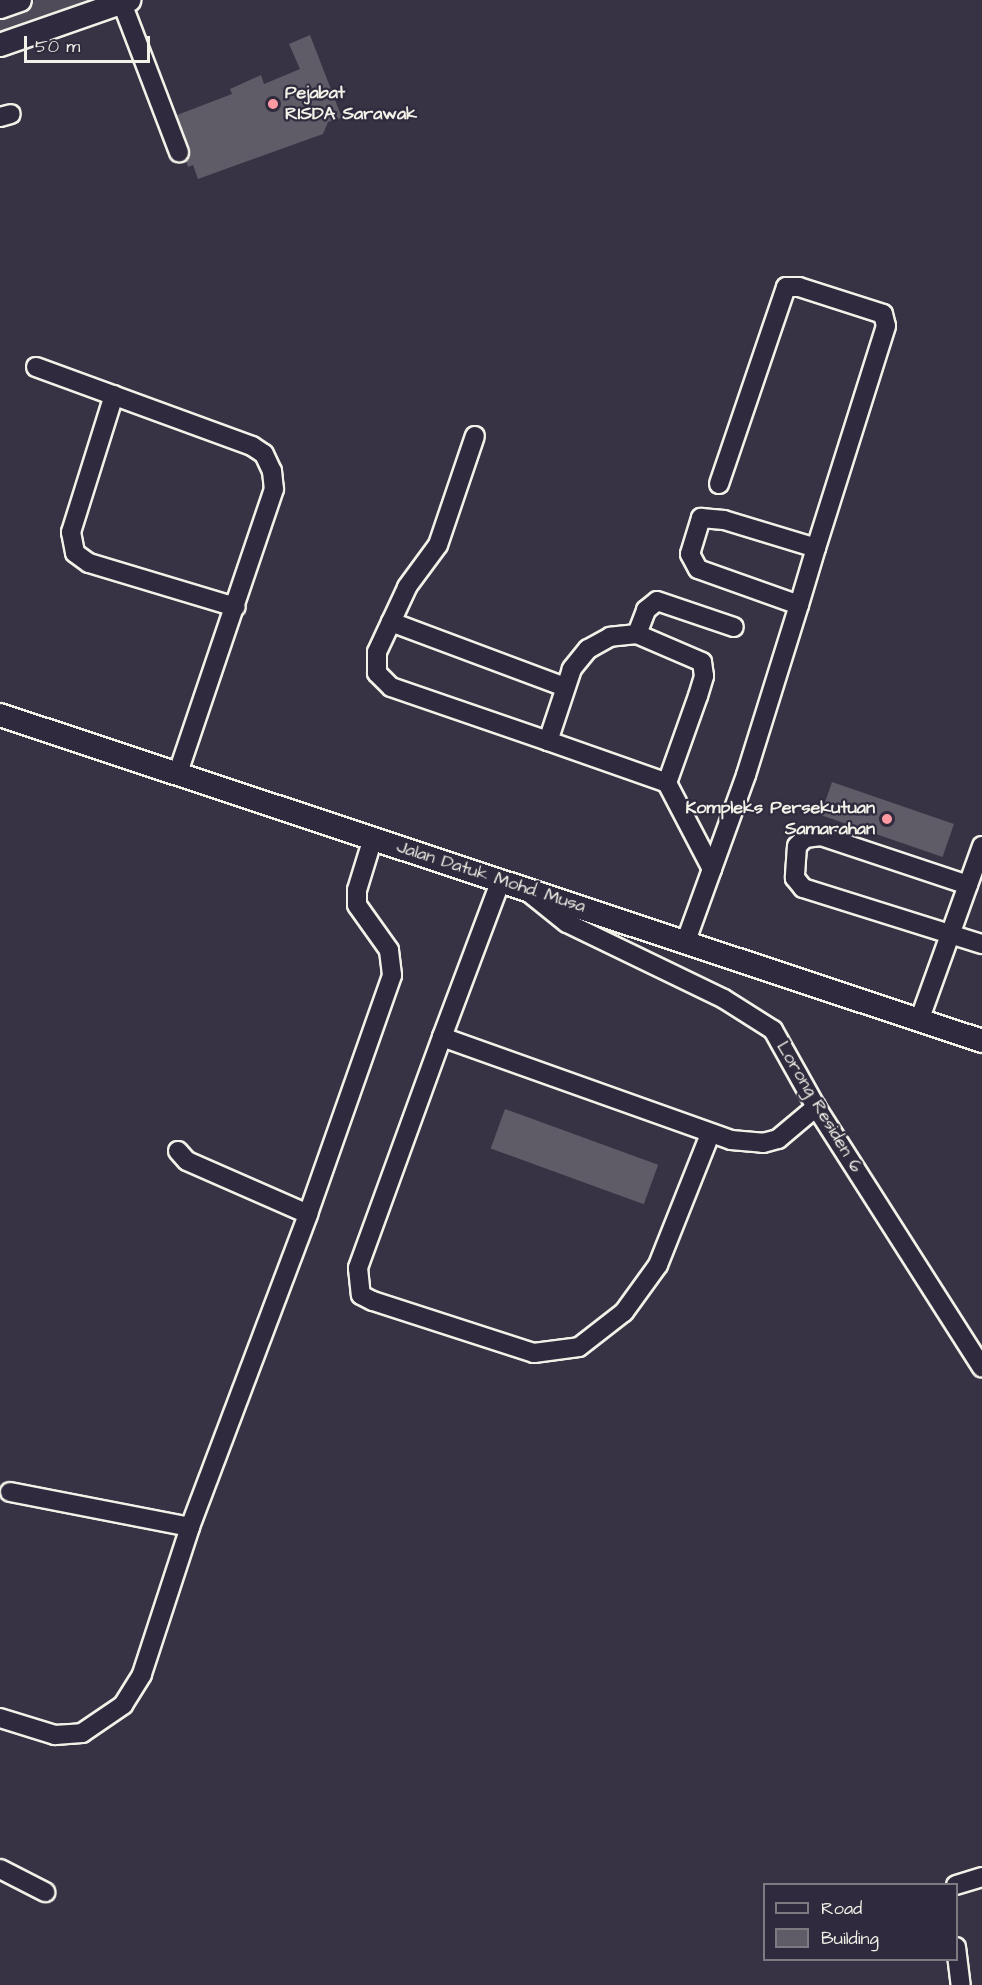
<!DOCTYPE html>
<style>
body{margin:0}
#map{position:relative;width:982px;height:1985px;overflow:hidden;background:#373244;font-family:"Architects Daughter",sans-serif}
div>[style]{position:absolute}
.green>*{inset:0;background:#504b59}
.building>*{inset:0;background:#5f5c67;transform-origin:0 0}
.roads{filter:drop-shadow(2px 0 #f4f1e8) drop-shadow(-2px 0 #f4f1e8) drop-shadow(0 2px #f4f1e8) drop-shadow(0 -2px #f4f1e8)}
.minor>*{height:18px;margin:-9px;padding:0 9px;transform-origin:9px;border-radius:9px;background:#2f2a3d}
.major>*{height:22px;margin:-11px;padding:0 11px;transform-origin:11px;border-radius:11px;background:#2f2a3d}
.dots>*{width:16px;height:16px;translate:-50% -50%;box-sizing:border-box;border:3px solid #2f2a3d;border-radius:50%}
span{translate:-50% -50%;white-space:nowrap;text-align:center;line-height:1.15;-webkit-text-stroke:4.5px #2f2a3d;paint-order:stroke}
.poi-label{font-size:18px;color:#f4f1e8;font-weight:700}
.left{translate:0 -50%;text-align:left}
.right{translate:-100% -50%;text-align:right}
.street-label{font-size:18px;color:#f4f1e8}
.legend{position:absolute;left:763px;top:1883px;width:195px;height:78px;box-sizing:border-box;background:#2f2a3d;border:2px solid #7e7a81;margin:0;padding:8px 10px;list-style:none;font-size:18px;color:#f4f1e8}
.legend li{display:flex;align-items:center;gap:12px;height:30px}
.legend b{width:30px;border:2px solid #7e7a81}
.scale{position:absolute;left:24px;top:36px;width:126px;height:27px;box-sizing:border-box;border:3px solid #f4f1e8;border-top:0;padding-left:8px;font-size:18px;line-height:21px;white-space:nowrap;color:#f4f1e8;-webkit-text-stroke:4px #2f2a3d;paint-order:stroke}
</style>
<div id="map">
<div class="green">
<div style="clip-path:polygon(36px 0,96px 0,0 34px,0 13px)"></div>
</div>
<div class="building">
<div style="clip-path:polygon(310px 35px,342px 118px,328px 122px,323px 134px,198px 179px,193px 165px,188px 167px,186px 160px,190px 149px,177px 115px,232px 94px,230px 89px,261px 75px,264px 84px,300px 69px,289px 44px)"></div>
<div style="left:832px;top:782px;width:129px;height:35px;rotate:19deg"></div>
<div style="left:505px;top:1109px;width:163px;height:42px;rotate:20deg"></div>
</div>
<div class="roads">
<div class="minor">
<div style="left:122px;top:3px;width:160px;rotate:69.1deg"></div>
<div style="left:0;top:117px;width:11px;rotate:-15deg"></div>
<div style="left:36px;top:367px;width:230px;rotate:20.1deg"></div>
<div style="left:252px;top:446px;width:14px;rotate:34deg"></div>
<div style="left:264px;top:454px;width:19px;rotate:65deg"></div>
<div style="left:272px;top:471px;width:18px;rotate:84deg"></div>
<div style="left:274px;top:489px;width:300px;rotate:108.7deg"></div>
<div style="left:114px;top:395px;width:144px;rotate:107.4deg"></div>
<div style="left:71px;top:532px;width:21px;rotate:79deg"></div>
<div style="left:75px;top:553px;width:17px;rotate:36deg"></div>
<div style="left:89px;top:563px;width:153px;rotate:16.7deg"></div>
<div style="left:719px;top:484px;width:208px;rotate:-71.2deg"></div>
<div style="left:786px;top:287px;width:13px"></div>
<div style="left:799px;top:287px;width:88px;rotate:17.8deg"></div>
<div style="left:883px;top:314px;width:12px;rotate:76deg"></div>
<div style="left:886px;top:326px;width:233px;rotate:107.5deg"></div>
<div style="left:391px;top:622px;width:38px;rotate:-65deg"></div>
<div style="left:407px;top:587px;width:52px;rotate:-53.6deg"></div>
<div style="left:438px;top:545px;width:115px;rotate:-71.3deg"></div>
<div style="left:637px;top:634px;width:26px;rotate:-69deg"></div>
<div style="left:646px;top:610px;width:14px;rotate:-39deg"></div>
<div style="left:657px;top:601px;width:81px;rotate:18.7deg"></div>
<div style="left:548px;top:741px;width:166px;rotate:-161deg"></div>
<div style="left:391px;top:687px;width:20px;rotate:-135deg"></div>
<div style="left:377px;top:673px;width:21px;rotate:-90deg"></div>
<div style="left:377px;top:652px;width:33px;rotate:-65deg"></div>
<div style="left:391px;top:622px;width:186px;rotate:20.5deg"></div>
<div style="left:667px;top:783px;width:92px;rotate:-70.4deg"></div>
<div style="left:698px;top:696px;width:21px;rotate:-73deg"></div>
<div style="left:704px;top:676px;width:14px;rotate:-98deg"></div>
<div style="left:702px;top:662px;width:71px;rotate:-156.7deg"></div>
<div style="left:637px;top:634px;width:27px;rotate:174deg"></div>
<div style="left:610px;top:637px;width:25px;rotate:151deg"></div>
<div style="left:588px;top:649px;width:26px;rotate:129deg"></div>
<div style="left:572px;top:669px;width:76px;rotate:108.4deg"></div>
<div style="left:548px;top:741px;width:126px;rotate:19.4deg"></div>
<div style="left:667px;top:783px;width:97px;rotate:62.4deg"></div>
<div style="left:712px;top:869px;width:77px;rotate:109.9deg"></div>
<div style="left:712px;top:869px;width:100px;rotate:-70.1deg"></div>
<div style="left:746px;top:775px;width:178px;rotate:-72.7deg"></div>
<div style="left:799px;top:605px;width:107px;rotate:-160.4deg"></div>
<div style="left:698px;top:569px;width:17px;rotate:-118deg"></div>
<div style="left:690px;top:554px;width:38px;rotate:-73deg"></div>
<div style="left:701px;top:518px;width:23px;rotate:5deg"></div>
<div style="left:724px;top:520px;width:96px;rotate:16.9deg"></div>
<div style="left:816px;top:548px;width:59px;rotate:106.6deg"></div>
<div style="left:501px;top:880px;width:168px;rotate:110.6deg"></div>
<div style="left:442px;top:1037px;width:307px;rotate:19.6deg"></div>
<div style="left:731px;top:1140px;width:32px;rotate:5deg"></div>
<div style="left:763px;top:1143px;width:16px;rotate:-15deg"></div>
<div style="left:778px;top:1139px;width:50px;rotate:-40.1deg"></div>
<div style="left:968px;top:885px;width:155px;rotate:-161.6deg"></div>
<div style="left:821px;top:836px;width:16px;rotate:173deg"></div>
<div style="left:805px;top:838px;width:11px;rotate:135deg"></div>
<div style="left:797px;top:846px;width:32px;rotate:94deg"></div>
<div style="left:795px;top:878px;width:13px;rotate:51deg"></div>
<div style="left:803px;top:888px;width:188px;rotate:17.4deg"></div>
<div style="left:527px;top:891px;width:51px;rotate:38.7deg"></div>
<div style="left:567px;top:923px;width:174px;rotate:25.8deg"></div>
<div style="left:724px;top:999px;width:58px;rotate:32.3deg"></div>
<div style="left:773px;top:1030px;width:88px;rotate:60.8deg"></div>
<div style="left:816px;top:1107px;width:309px;rotate:57.5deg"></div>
<div style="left:919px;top:1021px;width:186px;rotate:-70.2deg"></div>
<div style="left:442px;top:1037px;width:246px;rotate:110deg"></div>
<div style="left:358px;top:1268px;width:27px;rotate:84deg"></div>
<div style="left:361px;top:1295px;width:13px;rotate:27deg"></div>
<div style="left:373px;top:1301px;width:169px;rotate:17.9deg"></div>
<div style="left:534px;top:1353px;width:45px;rotate:-7.6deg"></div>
<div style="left:579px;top:1347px;width:57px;rotate:-37.9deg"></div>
<div style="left:624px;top:1312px;width:58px;rotate:-54.1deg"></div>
<div style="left:658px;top:1265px;width:141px;rotate:-68.3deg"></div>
<div style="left:178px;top:1151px;width:13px;rotate:48deg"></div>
<div style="left:187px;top:1161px;width:132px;rotate:23.7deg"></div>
<div style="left:10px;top:1492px;width:183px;rotate:11deg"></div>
<div style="left:0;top:1718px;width:58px;rotate:17.2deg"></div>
<div style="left:55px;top:1735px;width:27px;rotate:-4deg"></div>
<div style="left:82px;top:1733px;width:50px;rotate:-34.3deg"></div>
<div style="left:123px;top:1705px;width:36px;rotate:-58deg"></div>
<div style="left:142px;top:1674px;width:155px;rotate:-71.9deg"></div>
<div style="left:190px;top:1527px;width:335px;rotate:-69.3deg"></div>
<div style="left:308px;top:1214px;width:253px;rotate:-70.6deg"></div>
<div style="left:392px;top:975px;width:25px;rotate:-97deg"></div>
<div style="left:389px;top:950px;width:55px;rotate:-125.4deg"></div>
<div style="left:357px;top:905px;width:15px;rotate:-90deg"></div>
<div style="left:357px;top:890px;width:54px;rotate:-72.9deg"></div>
<div style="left:0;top:1869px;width:51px;rotate:27.1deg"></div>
<div style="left:956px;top:1885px;width:27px;rotate:-17deg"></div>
<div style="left:956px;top:1947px;width:38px;rotate:83deg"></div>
</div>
<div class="major">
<div style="left:0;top:7px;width:21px;rotate:-19deg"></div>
<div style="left:0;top:45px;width:137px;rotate:-19.2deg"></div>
<div style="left:0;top:715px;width:1035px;rotate:18.36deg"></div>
</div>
</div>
<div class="dots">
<div style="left:273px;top:104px;background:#ff9aa2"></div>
<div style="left:887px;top:819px;background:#ff9aa2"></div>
</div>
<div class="poi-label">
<span class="left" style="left:285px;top:104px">Pejabat<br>RISDA Sarawak</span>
<span class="right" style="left:875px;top:819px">Kompleks Persekutuan<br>Samarahan</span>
</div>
<div class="street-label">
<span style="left:491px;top:877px;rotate:18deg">Jalan Datuk Mohd. Musa</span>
<span style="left:819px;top:1107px;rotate:59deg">Lorong Residen 6</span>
</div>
<ul class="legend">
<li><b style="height:8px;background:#2f2a3d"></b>Road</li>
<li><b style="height:16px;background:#5f5c67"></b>Building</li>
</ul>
<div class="scale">50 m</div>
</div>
